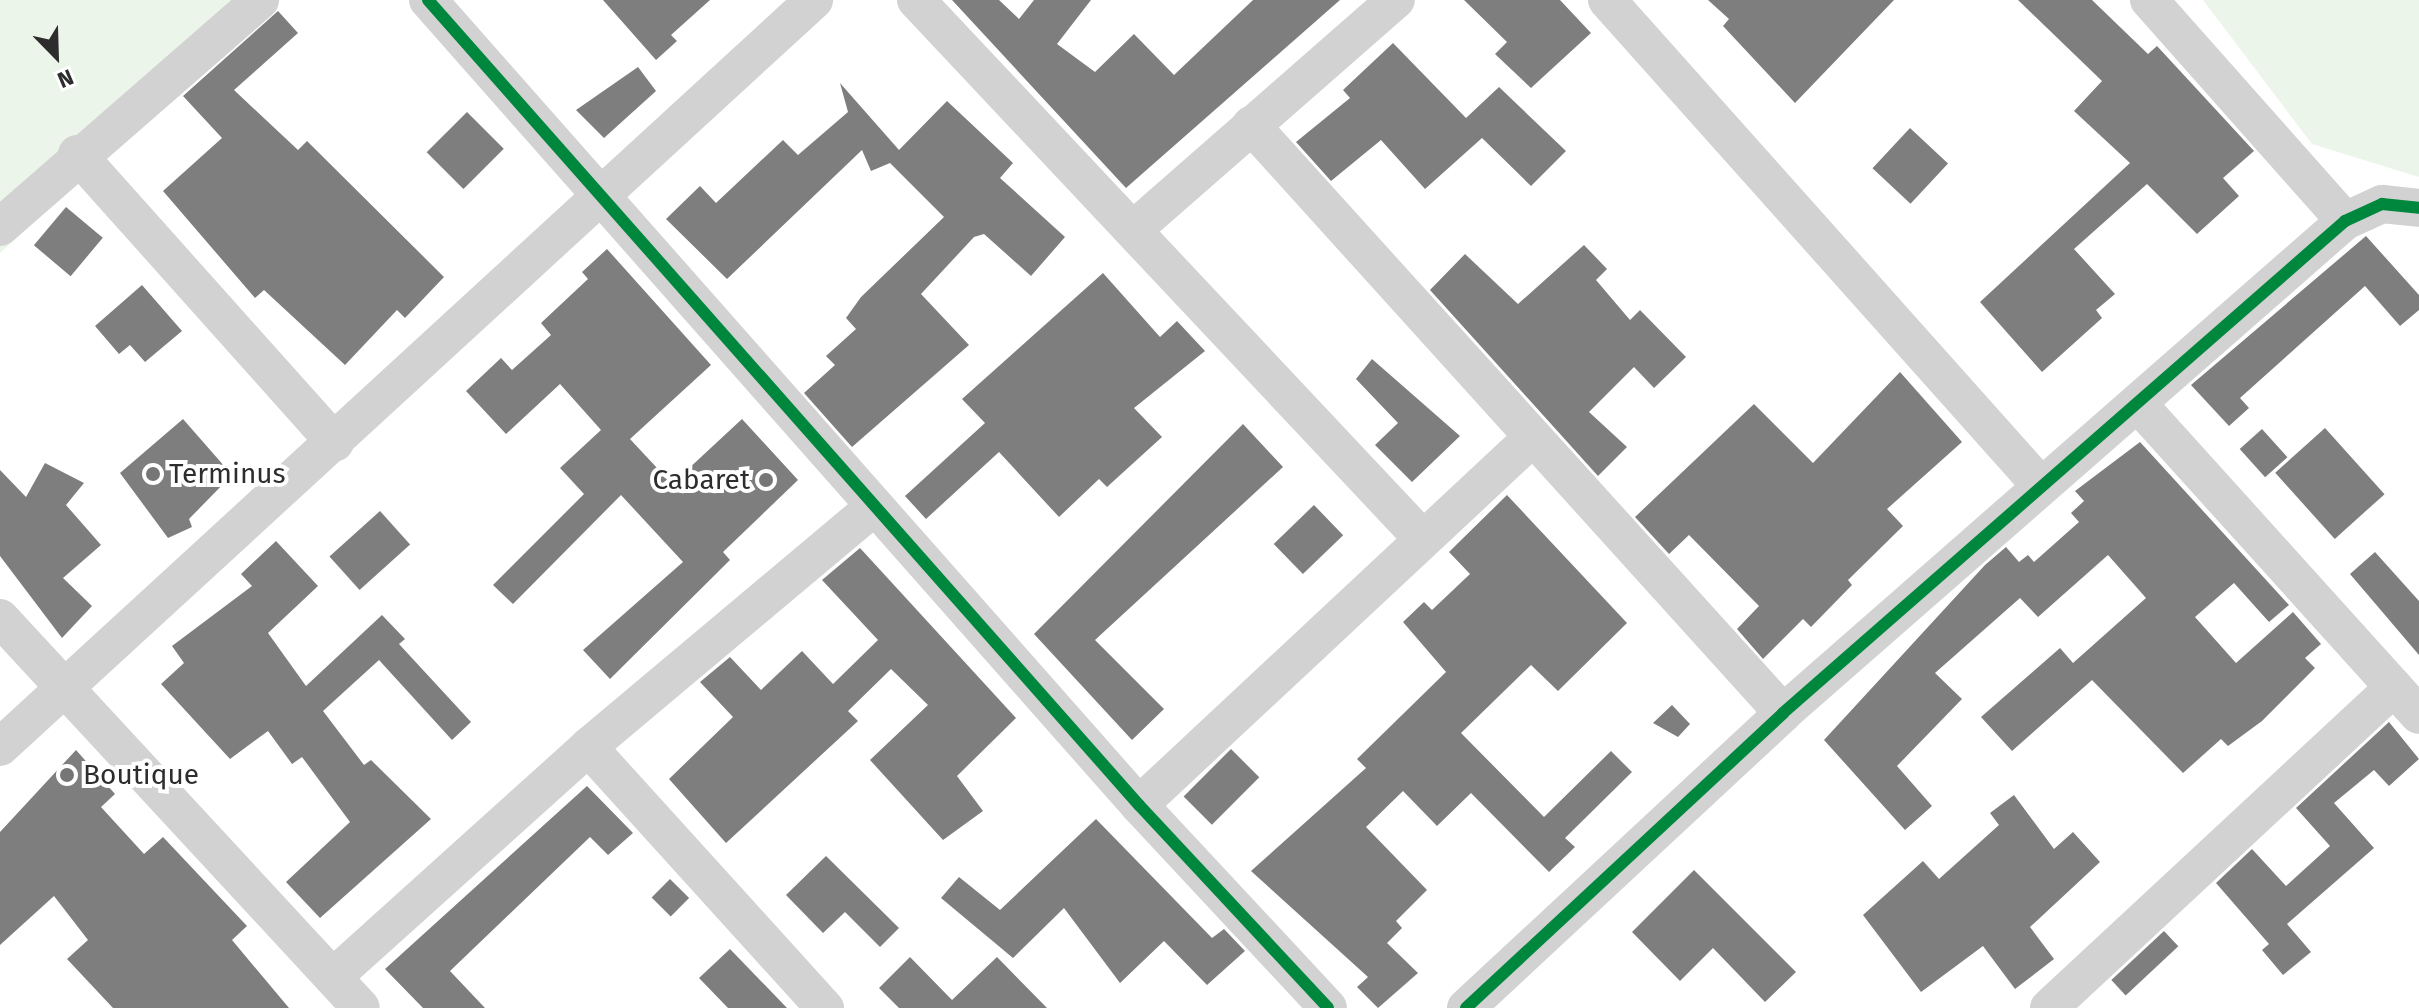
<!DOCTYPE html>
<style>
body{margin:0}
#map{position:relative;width:2419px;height:1008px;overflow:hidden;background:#fff;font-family:"Fira Sans",sans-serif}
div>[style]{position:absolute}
.green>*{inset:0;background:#ecf5ea}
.building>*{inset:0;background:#7e7e7e;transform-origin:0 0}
.minor>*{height:38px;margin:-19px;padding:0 19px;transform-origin:19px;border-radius:19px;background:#d2d2d2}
.cycleway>*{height:12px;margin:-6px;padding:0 6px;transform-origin:6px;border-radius:6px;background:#00873e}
.dots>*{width:22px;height:22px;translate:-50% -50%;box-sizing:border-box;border:4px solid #fff;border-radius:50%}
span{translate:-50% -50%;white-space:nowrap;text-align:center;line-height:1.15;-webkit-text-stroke:8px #fff;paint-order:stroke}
.poi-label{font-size:28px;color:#2d2d2d}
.left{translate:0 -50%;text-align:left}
.right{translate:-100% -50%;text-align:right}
.north{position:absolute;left:16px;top:16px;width:80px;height:80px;-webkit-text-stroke:6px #fff;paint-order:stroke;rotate:157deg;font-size:22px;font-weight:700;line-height:32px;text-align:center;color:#2d2d2d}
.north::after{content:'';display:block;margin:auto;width:28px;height:36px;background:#2d2d2d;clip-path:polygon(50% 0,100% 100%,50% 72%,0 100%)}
</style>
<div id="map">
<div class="green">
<div style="clip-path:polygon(0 0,280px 0,0 253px)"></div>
<div style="clip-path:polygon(2203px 0,2419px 0,2419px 177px,2312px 144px)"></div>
</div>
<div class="building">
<div style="clip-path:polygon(603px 0,710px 0,671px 35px,677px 41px,656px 60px)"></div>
<div style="clip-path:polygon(952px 0,999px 0,1019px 19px,1034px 0,1091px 0,1057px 44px,1095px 72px,1134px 34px,1174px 75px,1253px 0,1340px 0,1126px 188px)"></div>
<div style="clip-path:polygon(1464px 0,1560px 0,1591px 33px,1531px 88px,1495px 54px,1507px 42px)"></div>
<div style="clip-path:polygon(1708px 0,1894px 0,1795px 103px,1723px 26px,1729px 19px)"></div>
<div style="clip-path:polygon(2018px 0,2092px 0,2148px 54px,2157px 46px,2254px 151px,2223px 178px,2239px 196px,2197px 234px,2147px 184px,2074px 249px,2115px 294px,2096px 310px,2102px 318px,2042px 372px,1980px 302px,2130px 163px,2074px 111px,2102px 81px)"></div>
<div style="clip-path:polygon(278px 11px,298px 33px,234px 90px,298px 150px,307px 141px,444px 277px,405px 318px,397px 310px,345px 365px,264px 290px,255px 298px,163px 191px,222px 138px,183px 96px)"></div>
<div style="clip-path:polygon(1393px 43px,1466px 118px,1499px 87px,1566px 151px,1531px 186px,1482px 138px,1425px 189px,1381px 140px,1331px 181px,1296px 142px,1350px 98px,1343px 90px)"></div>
<div style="clip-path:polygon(638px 67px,656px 91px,604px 138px,576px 110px)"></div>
<div style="clip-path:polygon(840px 83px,899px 150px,947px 101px,1013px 163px,1000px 178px,1065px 237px,1031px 276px,984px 234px,974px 237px,921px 294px,969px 345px,852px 447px,804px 393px,835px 365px,826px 356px,856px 329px,846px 318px,861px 297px,944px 217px,890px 163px,871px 171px,862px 150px,727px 279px,666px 219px,700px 186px,716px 203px,783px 140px,798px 155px,848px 112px)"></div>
<div style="left:467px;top:112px;width:52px;height:57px;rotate:45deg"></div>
<div style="left:1910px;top:128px;width:52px;height:55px;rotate:43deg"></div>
<div style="left:66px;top:207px;width:48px;height:50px;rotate:40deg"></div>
<div style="clip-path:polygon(2366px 236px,2419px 295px,2419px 310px,2400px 326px,2365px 286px,2240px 398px,2249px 408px,2229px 426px,2191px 385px)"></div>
<div style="clip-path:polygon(1584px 245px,1607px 269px,1596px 280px,1630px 320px,1640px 310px,1686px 357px,1654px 388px,1634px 367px,1589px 412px,1627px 447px,1598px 476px,1430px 290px,1465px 254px,1518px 304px)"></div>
<div style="clip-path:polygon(607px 249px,711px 365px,630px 439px,672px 484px,742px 419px,798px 480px,723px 552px,730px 560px,610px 679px,583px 650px,683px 562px,621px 495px,513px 604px,493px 585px,584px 494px,560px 468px,601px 430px,560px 384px,506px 434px,466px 391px,501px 358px,512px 370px,551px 335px,541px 323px,588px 279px,582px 272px)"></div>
<div style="clip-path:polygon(1103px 273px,1160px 337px,1177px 321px,1205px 351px,1134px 408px,1162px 437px,1107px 487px,1099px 479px,1059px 517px,999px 452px,926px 519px,905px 496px,985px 423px,962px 399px)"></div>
<div style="clip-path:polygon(142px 285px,182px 331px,145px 362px,130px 345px,119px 354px,95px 326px)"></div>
<div style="clip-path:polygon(1372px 359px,1460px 436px,1412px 482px,1375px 445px,1398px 423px,1356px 379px)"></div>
<div style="clip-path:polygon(1900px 372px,1962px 442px,1887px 509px,1903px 526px,1848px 580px,1852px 585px,1811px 627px,1803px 619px,1763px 659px,1737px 629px,1759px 606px,1689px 535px,1669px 554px,1635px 517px,1754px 404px,1813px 463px)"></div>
<div style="clip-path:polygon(183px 419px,232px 475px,189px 519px,192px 527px,168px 538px,120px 473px)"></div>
<div style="clip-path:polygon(1243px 424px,1283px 467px,1095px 640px,1164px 709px,1132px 740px,1034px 634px)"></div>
<div style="left:2325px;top:428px;width:89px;height:67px;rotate:48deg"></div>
<div style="left:2262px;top:429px;width:38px;height:30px;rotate:48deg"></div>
<div style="clip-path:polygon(2140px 442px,2289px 605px,2269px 622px,2234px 583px,2195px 617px,2236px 663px,2293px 612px,2321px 644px,2305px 658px,2315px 668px,2262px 721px,2228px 746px,2221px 739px,2183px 773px,2092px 680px,2012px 751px,1981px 717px,2060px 648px,2073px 663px,2146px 598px,2108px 555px,2038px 617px,2020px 598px,1935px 673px,1962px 699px,1897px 766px,1932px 806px,1905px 830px,1824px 740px,1985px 565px,2006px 547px,2019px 562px,2028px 555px,2034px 562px,2079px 522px,2071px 513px,2084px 501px,2075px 491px)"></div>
<div style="clip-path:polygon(45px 463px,84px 483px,66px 505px,101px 545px,63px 578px,92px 606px,62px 638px,0 556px,0 470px,26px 497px)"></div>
<div style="clip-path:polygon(1507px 495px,1627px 623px,1558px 691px,1531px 665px,1461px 733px,1544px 817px,1611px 751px,1632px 772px,1565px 838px,1575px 847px,1549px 872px,1471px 793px,1437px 826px,1403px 791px,1366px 827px,1427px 890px,1396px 921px,1402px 928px,1387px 943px,1418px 973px,1378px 1008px,1357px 987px,1368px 977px,1251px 871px,1366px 768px,1357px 759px,1446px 672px,1403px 622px,1424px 602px,1432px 610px,1470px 574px,1449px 552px)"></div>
<div style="left:1314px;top:505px;width:42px;height:56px;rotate:46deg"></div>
<div style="left:380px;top:511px;width:45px;height:68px;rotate:48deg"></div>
<div style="clip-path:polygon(276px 541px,318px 586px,268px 633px,306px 686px,382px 615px,405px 639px,399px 644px,471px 722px,452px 740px,379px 660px,323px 711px,364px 765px,371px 760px,431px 819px,320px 918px,286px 882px,350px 822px,302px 757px,292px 764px,268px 731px,230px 759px,161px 684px,184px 663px,172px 646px,252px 586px,241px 574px)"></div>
<div style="clip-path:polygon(860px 548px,1016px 718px,957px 776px,983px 811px,943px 840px,870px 760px,928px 705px,891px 669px,848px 711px,858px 721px,726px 843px,669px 779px,733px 717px,700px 682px,730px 657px,761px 690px,802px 651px,833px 684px,878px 640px,822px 580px)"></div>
<div style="clip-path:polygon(2375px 552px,2419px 601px,2419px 655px,2350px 574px)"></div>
<div style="clip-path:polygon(1672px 705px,1690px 724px,1678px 737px,1653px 723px)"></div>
<div style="clip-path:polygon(2389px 722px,2419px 759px,2389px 786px,2374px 770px,2334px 803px,2374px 848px,2287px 924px,2311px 952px,2283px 975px,2262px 950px,2269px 944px,2216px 883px,2252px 849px,2286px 886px,2330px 846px,2296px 808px)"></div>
<div style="left:1231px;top:749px;width:40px;height:67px;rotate:45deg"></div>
<div style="clip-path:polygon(76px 750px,115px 794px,101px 807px,144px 854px,163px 837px,247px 926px,232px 940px,289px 1008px,113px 1008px,67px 959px,88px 940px,54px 896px,0 945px,0 832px)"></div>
<div style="clip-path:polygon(587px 786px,633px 833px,608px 855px,590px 837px,450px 971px,485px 1008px,423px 1008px,385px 969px)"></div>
<div style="clip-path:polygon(2014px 795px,2054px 849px,2073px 832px,2100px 862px,2030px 927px,2054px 959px,2015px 989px,1983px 946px,1921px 992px,1863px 915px,1923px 861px,1939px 879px,1999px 825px,1990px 813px)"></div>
<div style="clip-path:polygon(1096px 819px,1212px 938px,1224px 929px,1245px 951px,1207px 985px,1164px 941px,1120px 983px,1064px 908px,1013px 958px,941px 898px,959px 877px,1000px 910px)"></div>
<div style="clip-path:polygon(826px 856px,899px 928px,880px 947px,845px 912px,823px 933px,786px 895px)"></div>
<div style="clip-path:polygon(1694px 870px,1796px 972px,1765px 1002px,1713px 948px,1680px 981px,1632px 932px)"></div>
<div style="left:670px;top:879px;width:27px;height:26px;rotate:45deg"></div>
<div style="left:2164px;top:931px;width:21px;height:72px;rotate:47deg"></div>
<div style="clip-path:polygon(730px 949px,787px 1008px,728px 1008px,699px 978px)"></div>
<div style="clip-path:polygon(910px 957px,952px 1000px,997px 957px,1047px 1008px,899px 1008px,879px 988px)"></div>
</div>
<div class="minor">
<div style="left:428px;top:0;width:1074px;rotate:48.55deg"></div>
<div style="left:1139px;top:805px;width:277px;rotate:47deg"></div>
<div style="left:916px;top:0;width:737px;rotate:46.76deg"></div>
<div style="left:1607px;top:0;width:650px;rotate:48.24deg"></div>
<div style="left:2149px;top:0;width:295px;rotate:48.4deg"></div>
<div style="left:1251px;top:125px;width:793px;rotate:47.86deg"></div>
<div style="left:77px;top:154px;width:387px;rotate:48.2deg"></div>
<div style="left:0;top:227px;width:345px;rotate:-41.1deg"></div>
<div style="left:1134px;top:229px;width:348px;rotate:-41.2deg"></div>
<div style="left:2138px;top:404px;width:419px;rotate:47.9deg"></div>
<div style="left:0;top:618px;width:531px;rotate:47.21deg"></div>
<div style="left:0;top:747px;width:1105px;rotate:-42.54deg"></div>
<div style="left:588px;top:747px;width:353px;rotate:47.8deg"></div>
<div style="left:1139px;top:805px;width:536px;rotate:-43.04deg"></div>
<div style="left:333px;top:977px;width:343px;rotate:-42deg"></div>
<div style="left:588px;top:747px;width:373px;rotate:-40deg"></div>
<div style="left:1466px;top:1008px;width:433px;rotate:-42.9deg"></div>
<div style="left:1783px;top:713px;width:747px;rotate:-41.2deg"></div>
<div style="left:2345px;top:221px;width:41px;rotate:-24.7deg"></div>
<div style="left:2382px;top:204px;width:37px;rotate:6deg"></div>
<div style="left:2049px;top:1008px;width:471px;rotate:-42.9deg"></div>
</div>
<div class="cycleway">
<div style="left:428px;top:0;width:1074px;rotate:48.55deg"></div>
<div style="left:1139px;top:805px;width:277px;rotate:47deg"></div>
<div style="left:1466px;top:1008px;width:433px;rotate:-42.9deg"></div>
<div style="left:1783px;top:713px;width:747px;rotate:-41.2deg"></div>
<div style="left:2345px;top:221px;width:41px;rotate:-24.7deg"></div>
<div style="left:2382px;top:204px;width:37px;rotate:6deg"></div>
</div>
<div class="dots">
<div style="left:153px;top:474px;background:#767676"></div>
<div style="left:766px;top:480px;background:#767676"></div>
<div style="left:67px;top:775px;background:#767676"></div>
</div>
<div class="poi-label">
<span class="left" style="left:169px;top:474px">Terminus</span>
<span class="right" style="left:750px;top:480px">Cabaret</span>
<span class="left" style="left:83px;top:775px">Boutique</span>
</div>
<div class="north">N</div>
</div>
